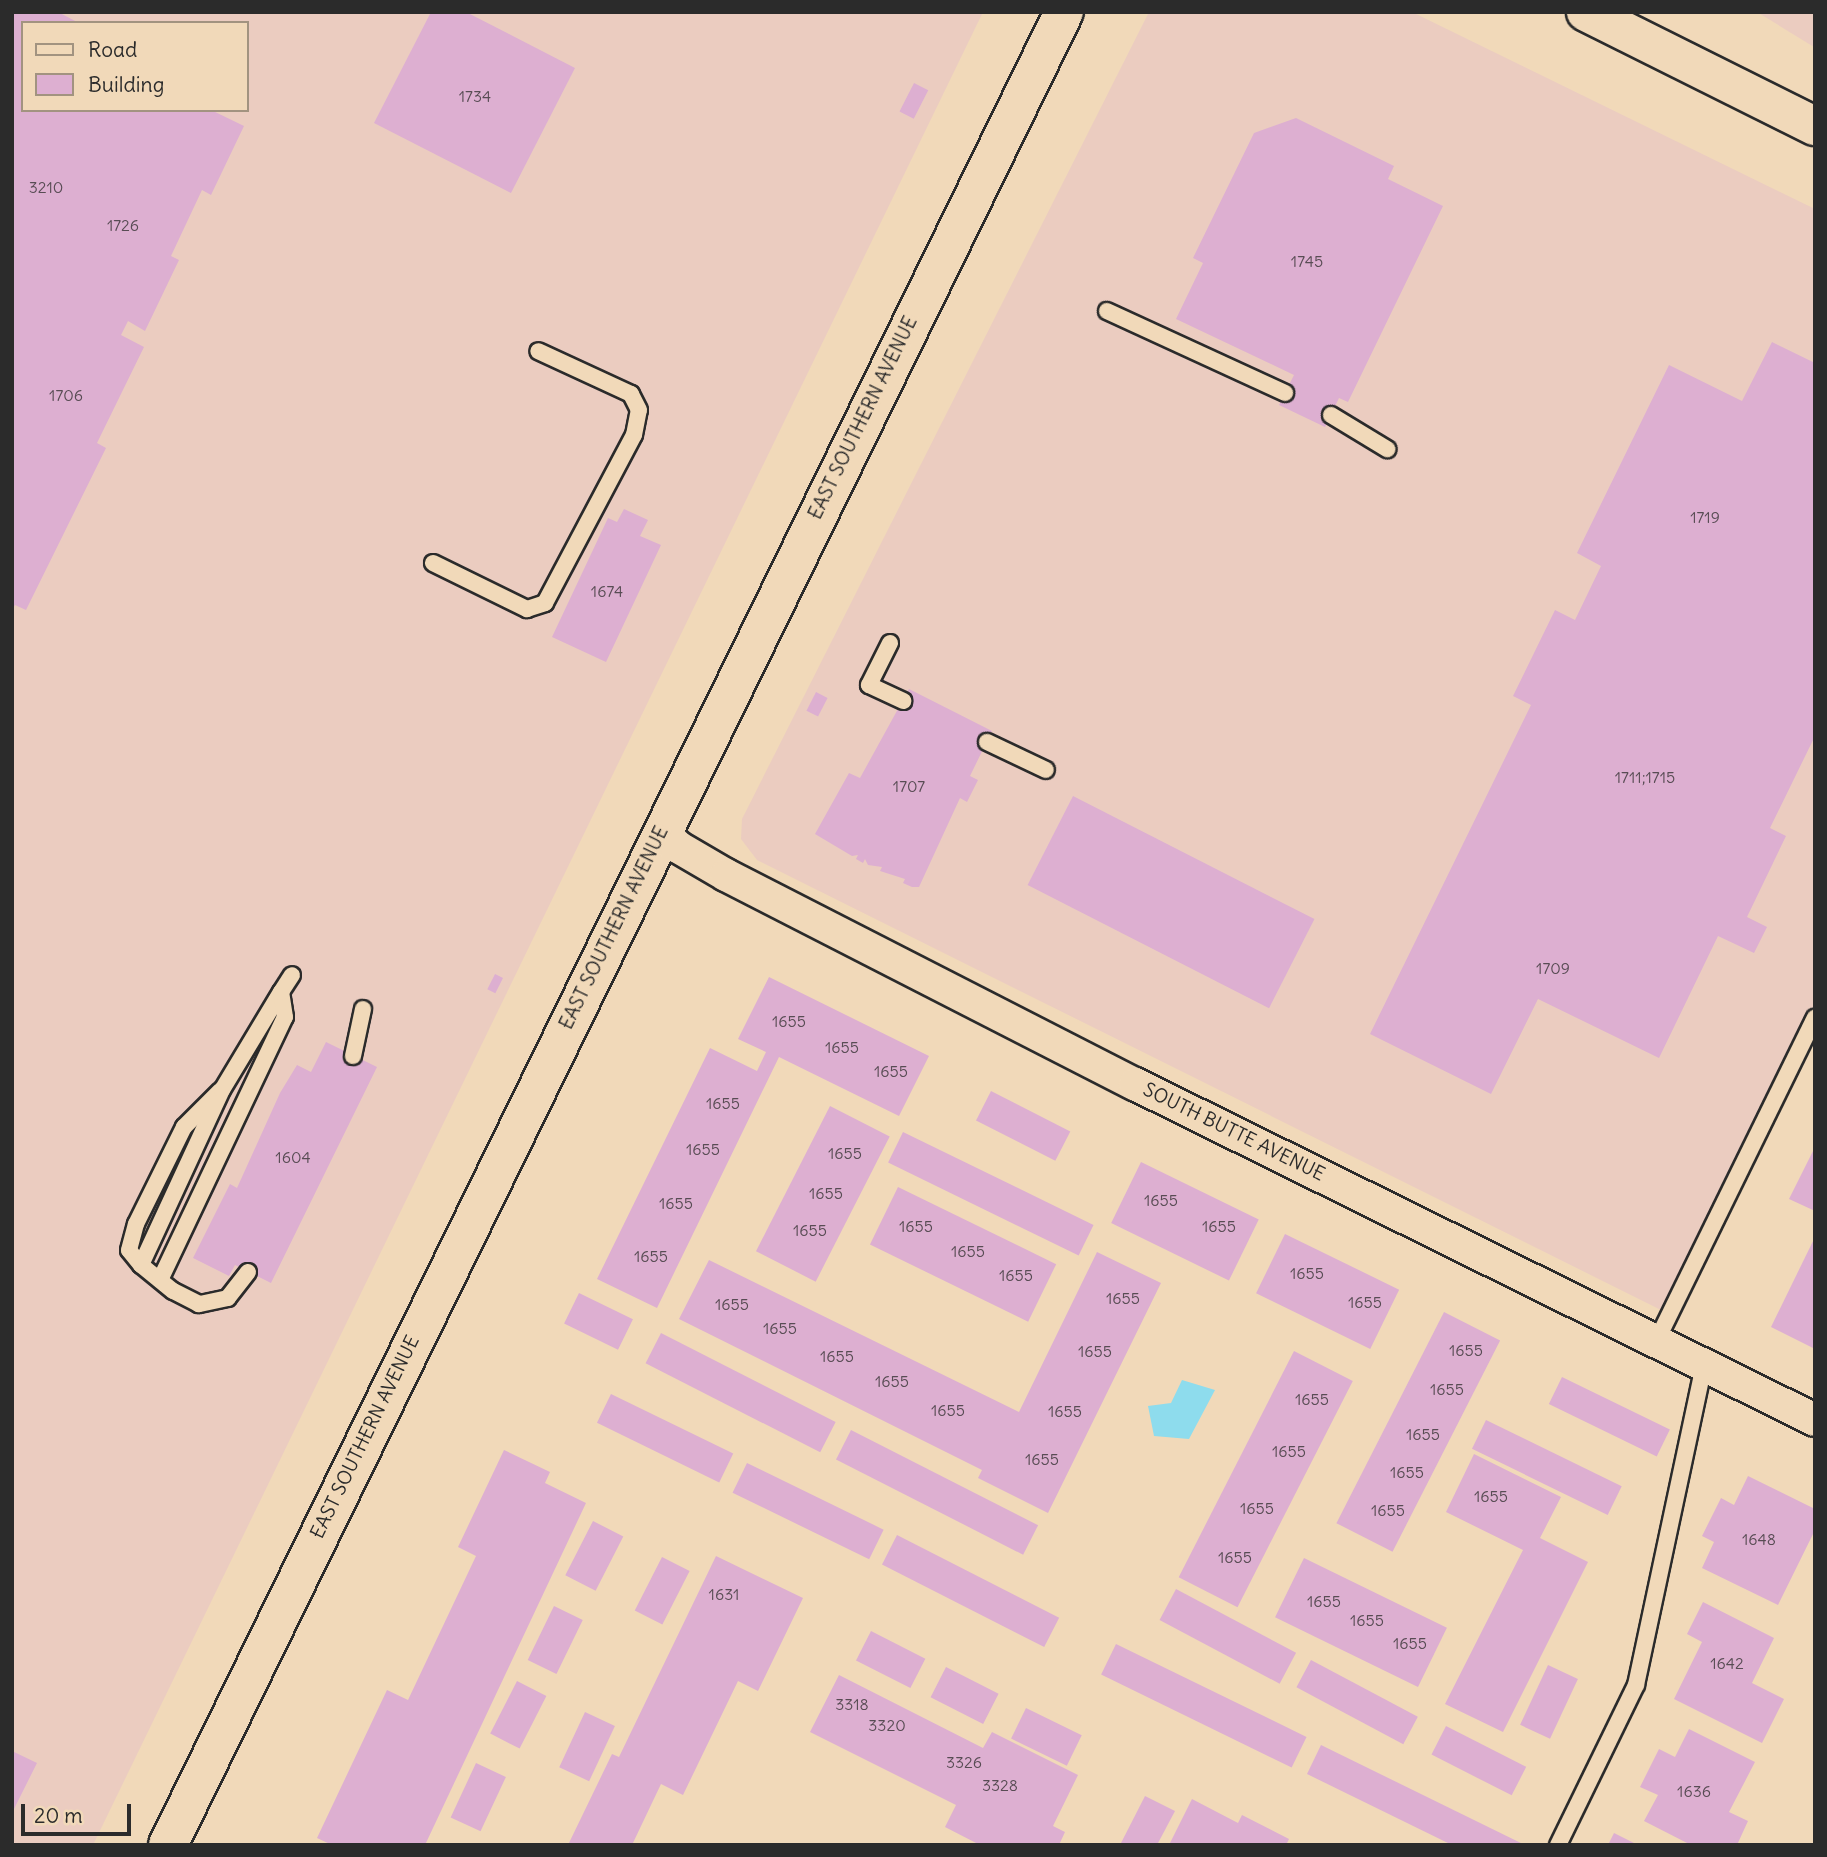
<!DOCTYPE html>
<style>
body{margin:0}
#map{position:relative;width:1827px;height:1857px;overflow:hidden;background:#f1d9b9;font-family:Delius,sans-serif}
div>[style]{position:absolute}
.built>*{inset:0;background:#ebccc0}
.water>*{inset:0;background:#8edced}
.building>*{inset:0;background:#ddafd1;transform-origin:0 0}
.roads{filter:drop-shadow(2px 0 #2b2b2b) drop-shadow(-2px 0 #2b2b2b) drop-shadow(0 2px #2b2b2b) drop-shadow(0 -2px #2b2b2b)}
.lane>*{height:16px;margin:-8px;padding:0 8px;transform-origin:8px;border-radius:8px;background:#f1d9b9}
.street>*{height:32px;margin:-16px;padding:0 16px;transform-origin:16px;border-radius:16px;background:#f1d9b9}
.secondary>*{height:38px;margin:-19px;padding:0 19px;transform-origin:19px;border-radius:19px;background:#f1d9b9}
span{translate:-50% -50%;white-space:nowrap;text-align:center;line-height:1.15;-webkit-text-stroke:6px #f1d9b9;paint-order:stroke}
.number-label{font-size:16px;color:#584c54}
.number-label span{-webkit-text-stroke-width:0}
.street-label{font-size:19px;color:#2b2b2b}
.frame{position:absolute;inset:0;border:14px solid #2b2b2b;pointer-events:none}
.legend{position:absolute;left:21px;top:21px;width:228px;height:91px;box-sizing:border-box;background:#f1d9b9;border:2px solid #a29380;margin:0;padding:9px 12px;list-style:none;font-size:21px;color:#2b2b2b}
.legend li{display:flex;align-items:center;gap:14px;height:35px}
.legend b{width:35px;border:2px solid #a29380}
.scale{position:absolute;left:21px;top:1804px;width:110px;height:32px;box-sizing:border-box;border:4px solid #2b2b2b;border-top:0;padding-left:9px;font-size:21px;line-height:24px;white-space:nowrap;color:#2b2b2b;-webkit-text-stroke:5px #f1d9b9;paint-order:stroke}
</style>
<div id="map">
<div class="built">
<div style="clip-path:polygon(evenodd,12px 12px,983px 12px,93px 1845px,12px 1845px,12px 12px,23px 23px,247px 23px,247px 110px,23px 110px,23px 23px)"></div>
<div style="clip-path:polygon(1149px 12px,1412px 12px,1815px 209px,1815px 1011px,1669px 1314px,757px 860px,741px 839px,742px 819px)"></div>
<div style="clip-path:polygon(1757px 12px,1815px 12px,1815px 47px,1814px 47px)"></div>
</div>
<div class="water">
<div style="clip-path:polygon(1182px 1380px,1215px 1390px,1189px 1439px,1154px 1436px,1148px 1406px,1171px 1403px)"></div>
</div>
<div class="building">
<div style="clip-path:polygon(12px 12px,58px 12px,79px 23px,23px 23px,23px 110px,211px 110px,244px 126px,211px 195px,202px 190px,171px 256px,179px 260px,145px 331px,128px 321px,121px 335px,144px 347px,97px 443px,106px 448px,26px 610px,15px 605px,12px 610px)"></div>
<div style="clip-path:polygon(431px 12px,466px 12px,575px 68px,511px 193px,374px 123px)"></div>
<div style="left:914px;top:83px;width:16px;height:32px;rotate:27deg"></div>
<div style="clip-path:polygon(1296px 118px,1394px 166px,1388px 179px,1443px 206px,1348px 402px,1339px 398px,1325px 427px,1279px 405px,1294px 375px,1176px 319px,1203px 263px,1193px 258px,1254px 133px)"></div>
<div style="clip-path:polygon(1772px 342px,1815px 363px,1815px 736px,1770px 828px,1786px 836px,1747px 917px,1767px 927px,1754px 953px,1718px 936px,1659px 1058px,1538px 999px,1491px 1094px,1370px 1034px,1531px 705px,1513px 696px,1555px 610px,1575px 620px,1601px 566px,1577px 553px,1669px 365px,1742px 401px)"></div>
<div style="clip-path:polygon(624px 509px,648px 520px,640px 536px,661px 545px,606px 662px,552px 637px,608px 518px,617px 522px)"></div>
<div style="clip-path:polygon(909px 689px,992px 731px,970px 776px,978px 780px,967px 802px,960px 798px,919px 887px,912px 887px,903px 883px,905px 879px,880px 871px,882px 867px,868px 865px,865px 859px,863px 863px,856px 859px,858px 855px,852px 856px,815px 834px,849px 773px,860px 778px)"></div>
<div style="left:816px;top:692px;width:13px;height:21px;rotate:27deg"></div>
<div style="left:1073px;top:796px;width:271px;height:100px;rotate:27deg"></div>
<div style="left:495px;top:974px;width:9px;height:17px;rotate:27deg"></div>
<div style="clip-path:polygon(769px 977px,929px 1056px,899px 1116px,779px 1057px,657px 1308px,597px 1279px,710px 1048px,757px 1071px,766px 1052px,738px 1039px)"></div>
<div style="clip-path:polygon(326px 1042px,377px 1067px,271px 1283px,235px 1265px,229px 1276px,193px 1258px,230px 1184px,237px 1188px,280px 1093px,297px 1065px,311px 1072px)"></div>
<div style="left:991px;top:1091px;width:89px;height:33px;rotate:27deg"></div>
<div style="left:830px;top:1106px;width:67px;height:163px;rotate:27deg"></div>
<div style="left:903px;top:1132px;width:212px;height:34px;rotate:26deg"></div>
<div style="clip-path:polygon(1815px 1147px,1815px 1211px,1789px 1199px)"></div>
<div style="left:1141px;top:1162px;width:131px;height:68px;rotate:26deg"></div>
<div style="left:898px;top:1187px;width:176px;height:64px;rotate:26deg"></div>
<div style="left:1285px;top:1234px;width:127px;height:66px;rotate:26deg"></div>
<div style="clip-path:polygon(1815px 1237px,1815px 1349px,1771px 1327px)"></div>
<div style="clip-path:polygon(1097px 1252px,1161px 1283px,1048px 1513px,978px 1478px,982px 1470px,679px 1319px,709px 1260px,1019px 1412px)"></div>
<div style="left:579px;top:1293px;width:60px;height:34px;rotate:26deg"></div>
<div style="left:1444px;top:1312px;width:63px;height:237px;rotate:27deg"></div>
<div style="left:661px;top:1333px;width:196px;height:34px;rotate:27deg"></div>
<div style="left:1294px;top:1351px;width:66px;height:254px;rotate:27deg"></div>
<div style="left:1562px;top:1377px;width:120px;height:30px;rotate:26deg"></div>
<div style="left:611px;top:1394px;width:136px;height:32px;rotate:26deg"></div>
<div style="left:1486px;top:1420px;width:151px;height:32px;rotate:26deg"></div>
<div style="left:851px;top:1430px;width:210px;height:33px;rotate:27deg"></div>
<div style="clip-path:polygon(504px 1450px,550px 1472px,545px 1483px,586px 1503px,425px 1845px,332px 1845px,317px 1838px,387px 1690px,408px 1700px,476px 1556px,458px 1547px)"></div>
<div style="clip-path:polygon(1474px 1454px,1561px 1497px,1540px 1538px,1588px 1562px,1503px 1732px,1445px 1704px,1523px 1550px,1446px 1512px)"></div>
<div style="left:747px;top:1463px;width:152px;height:33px;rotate:26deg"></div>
<div style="clip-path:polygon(1748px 1476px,1815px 1509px,1815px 1530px,1778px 1605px,1702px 1568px,1714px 1542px,1702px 1536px,1721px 1498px,1734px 1505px)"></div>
<div style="left:593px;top:1521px;width:34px;height:61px;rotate:27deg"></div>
<div style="left:897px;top:1535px;width:182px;height:33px;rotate:27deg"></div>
<div style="clip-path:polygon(716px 1556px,803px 1598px,758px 1691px,738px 1681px,683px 1795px,661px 1784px,632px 1845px,568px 1845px,612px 1754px,619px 1757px)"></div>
<div style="left:662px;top:1557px;width:31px;height:60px;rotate:27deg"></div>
<div style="left:1304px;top:1558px;width:159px;height:66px;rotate:26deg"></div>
<div style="left:1176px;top:1589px;width:136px;height:35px;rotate:28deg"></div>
<div style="clip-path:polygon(1703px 1602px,1774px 1638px,1752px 1683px,1784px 1699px,1762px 1743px,1674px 1699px,1702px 1642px,1687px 1634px)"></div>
<div style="left:554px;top:1606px;width:32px;height:60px;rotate:26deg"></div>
<div style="left:871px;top:1631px;width:61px;height:33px;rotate:27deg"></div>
<div style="left:1116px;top:1644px;width:212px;height:34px;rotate:26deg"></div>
<div style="left:1311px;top:1660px;width:121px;height:31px;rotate:28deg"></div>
<div style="left:1548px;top:1665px;width:33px;height:66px;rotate:25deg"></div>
<div style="left:946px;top:1667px;width:59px;height:34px;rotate:27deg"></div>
<div style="clip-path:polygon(839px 1675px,983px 1748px,992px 1732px,1078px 1775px,1053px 1826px,1065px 1832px,1059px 1845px,980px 1845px,945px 1827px,956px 1805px,810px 1732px)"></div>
<div style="left:517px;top:1681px;width:33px;height:59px;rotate:27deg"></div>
<div style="left:1026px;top:1708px;width:62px;height:34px;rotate:26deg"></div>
<div style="left:585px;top:1712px;width:33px;height:61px;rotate:25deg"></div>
<div style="left:1446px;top:1726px;width:90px;height:32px;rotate:27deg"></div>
<div style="clip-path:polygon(1689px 1729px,1755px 1762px,1729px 1812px,1748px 1821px,1737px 1845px,1691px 1845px,1644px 1821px,1658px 1795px,1640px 1787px,1659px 1749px,1675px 1757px)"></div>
<div style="clip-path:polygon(1321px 1745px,1525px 1845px,1452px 1845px,1307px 1774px)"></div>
<div style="clip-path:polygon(12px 1751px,37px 1763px,12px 1813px)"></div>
<div style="left:476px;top:1763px;width:33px;height:60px;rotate:25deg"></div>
<div style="clip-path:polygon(1145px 1796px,1175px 1811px,1157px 1845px,1120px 1845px)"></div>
<div style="clip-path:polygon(1192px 1799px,1238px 1823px,1242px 1815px,1289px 1839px,1286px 1845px,1169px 1845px)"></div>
<div style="clip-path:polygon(1614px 1833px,1638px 1845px,1608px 1845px)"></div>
</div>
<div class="roads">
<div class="lane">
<div style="left:1107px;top:311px;width:196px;rotate:24.7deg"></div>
<div style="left:1331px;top:415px;width:66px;rotate:31.3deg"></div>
<div style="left:433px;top:563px;width:105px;rotate:26.1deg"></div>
<div style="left:527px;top:609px;width:19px;rotate:-18deg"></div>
<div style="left:545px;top:603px;width:190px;rotate:-62.1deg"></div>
<div style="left:634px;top:435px;width:25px;rotate:-79deg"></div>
<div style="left:639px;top:410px;width:18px;rotate:-117deg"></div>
<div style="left:631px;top:394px;width:102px;rotate:-155.2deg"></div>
<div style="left:890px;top:643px;width:47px;rotate:116.6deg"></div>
<div style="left:869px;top:685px;width:38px;rotate:25deg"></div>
<div style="left:987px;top:742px;width:65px;rotate:25.4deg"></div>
<div style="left:353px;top:1056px;width:48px;rotate:-78deg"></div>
<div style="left:141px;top:1265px;width:19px;rotate:-129deg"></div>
<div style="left:129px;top:1250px;width:27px;rotate:-75deg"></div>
<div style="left:136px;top:1224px;width:108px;rotate:-63.7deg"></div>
<div style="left:184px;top:1127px;width:51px;rotate:-45deg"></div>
<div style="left:248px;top:1272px;width:33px;rotate:128deg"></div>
<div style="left:228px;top:1298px;width:30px;rotate:168deg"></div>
<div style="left:199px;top:1304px;width:29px;rotate:-153deg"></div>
<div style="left:173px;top:1291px;width:41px;rotate:-140.9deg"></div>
<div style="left:141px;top:1265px;width:193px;rotate:-65.2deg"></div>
<div style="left:222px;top:1090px;width:114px;rotate:-59deg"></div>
<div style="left:160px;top:1280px;width:291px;rotate:-64.6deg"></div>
<div style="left:285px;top:1017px;width:25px;rotate:-99deg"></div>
<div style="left:281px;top:992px;width:20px;rotate:-57deg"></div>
<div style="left:1656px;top:1342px;width:361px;rotate:-63.9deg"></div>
<div style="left:1558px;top:1845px;width:178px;rotate:-64deg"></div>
<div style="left:1636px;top:1685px;width:326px;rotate:-78deg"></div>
</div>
<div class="street">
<div style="left:661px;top:831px;width:23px;rotate:43deg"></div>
<div style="left:678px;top:847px;width:56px;rotate:30.3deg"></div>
<div style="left:726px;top:875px;width:459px;rotate:27.1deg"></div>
<div style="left:1135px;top:1084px;width:758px;rotate:26.29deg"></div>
</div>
<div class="secondary">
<div style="left:1586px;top:12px;width:256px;rotate:26.5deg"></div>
<div style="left:168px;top:1845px;width:2040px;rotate:-63.95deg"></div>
</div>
</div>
<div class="number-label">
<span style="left:475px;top:96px">1734</span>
<span style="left:46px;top:187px">3210</span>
<span style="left:123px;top:225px">1726</span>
<span style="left:1307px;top:261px">1745</span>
<span style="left:66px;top:395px">1706</span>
<span style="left:1705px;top:517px">1719</span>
<span style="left:607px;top:591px">1674</span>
<span style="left:1645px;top:777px">1711;1715</span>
<span style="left:909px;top:786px">1707</span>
<span style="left:1553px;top:968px">1709</span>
<span style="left:789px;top:1021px">1655</span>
<span style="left:842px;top:1047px">1655</span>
<span style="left:891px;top:1071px">1655</span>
<span style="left:723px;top:1103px">1655</span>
<span style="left:703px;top:1149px">1655</span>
<span style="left:845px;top:1153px">1655</span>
<span style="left:293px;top:1157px">1604</span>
<span style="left:826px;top:1193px">1655</span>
<span style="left:1161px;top:1200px">1655</span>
<span style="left:676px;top:1203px">1655</span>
<span style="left:916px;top:1226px">1655</span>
<span style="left:1219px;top:1226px">1655</span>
<span style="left:810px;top:1230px">1655</span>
<span style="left:968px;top:1251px">1655</span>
<span style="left:651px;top:1256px">1655</span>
<span style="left:1307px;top:1273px">1655</span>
<span style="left:1016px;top:1275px">1655</span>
<span style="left:1123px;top:1298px">1655</span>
<span style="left:1365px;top:1302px">1655</span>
<span style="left:732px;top:1304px">1655</span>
<span style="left:780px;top:1328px">1655</span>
<span style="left:1466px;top:1350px">1655</span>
<span style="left:1095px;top:1351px">1655</span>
<span style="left:837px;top:1356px">1655</span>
<span style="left:892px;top:1381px">1655</span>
<span style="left:1447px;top:1389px">1655</span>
<span style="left:1312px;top:1399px">1655</span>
<span style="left:948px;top:1410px">1655</span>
<span style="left:1065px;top:1411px">1655</span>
<span style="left:1423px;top:1434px">1655</span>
<span style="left:1289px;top:1451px">1655</span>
<span style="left:1042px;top:1459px">1655</span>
<span style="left:1407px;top:1472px">1655</span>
<span style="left:1491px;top:1496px">1655</span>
<span style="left:1257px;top:1508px">1655</span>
<span style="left:1388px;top:1510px">1655</span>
<span style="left:1759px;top:1539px">1648</span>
<span style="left:1235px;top:1557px">1655</span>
<span style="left:724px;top:1594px">1631</span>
<span style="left:1324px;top:1601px">1655</span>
<span style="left:1367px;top:1620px">1655</span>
<span style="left:1410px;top:1643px">1655</span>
<span style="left:1727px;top:1663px">1642</span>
<span style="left:852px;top:1704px">3318</span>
<span style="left:887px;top:1725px">3320</span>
<span style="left:964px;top:1762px">3326</span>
<span style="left:1000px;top:1785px">3328</span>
<span style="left:1694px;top:1791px">1636</span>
</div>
<div class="street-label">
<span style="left:863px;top:418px;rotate:-64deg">EAST SOUTHERN AVENUE</span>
<span style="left:614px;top:928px;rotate:-64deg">EAST SOUTHERN AVENUE</span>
<span style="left:1234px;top:1132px;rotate:26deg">SOUTH BUTTE AVENUE</span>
<span style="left:365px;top:1437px;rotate:-64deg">EAST SOUTHERN AVENUE</span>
</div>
<div class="frame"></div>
<ul class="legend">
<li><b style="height:9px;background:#f1d9b9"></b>Road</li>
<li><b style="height:19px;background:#ddafd1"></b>Building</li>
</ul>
<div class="scale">20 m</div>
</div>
